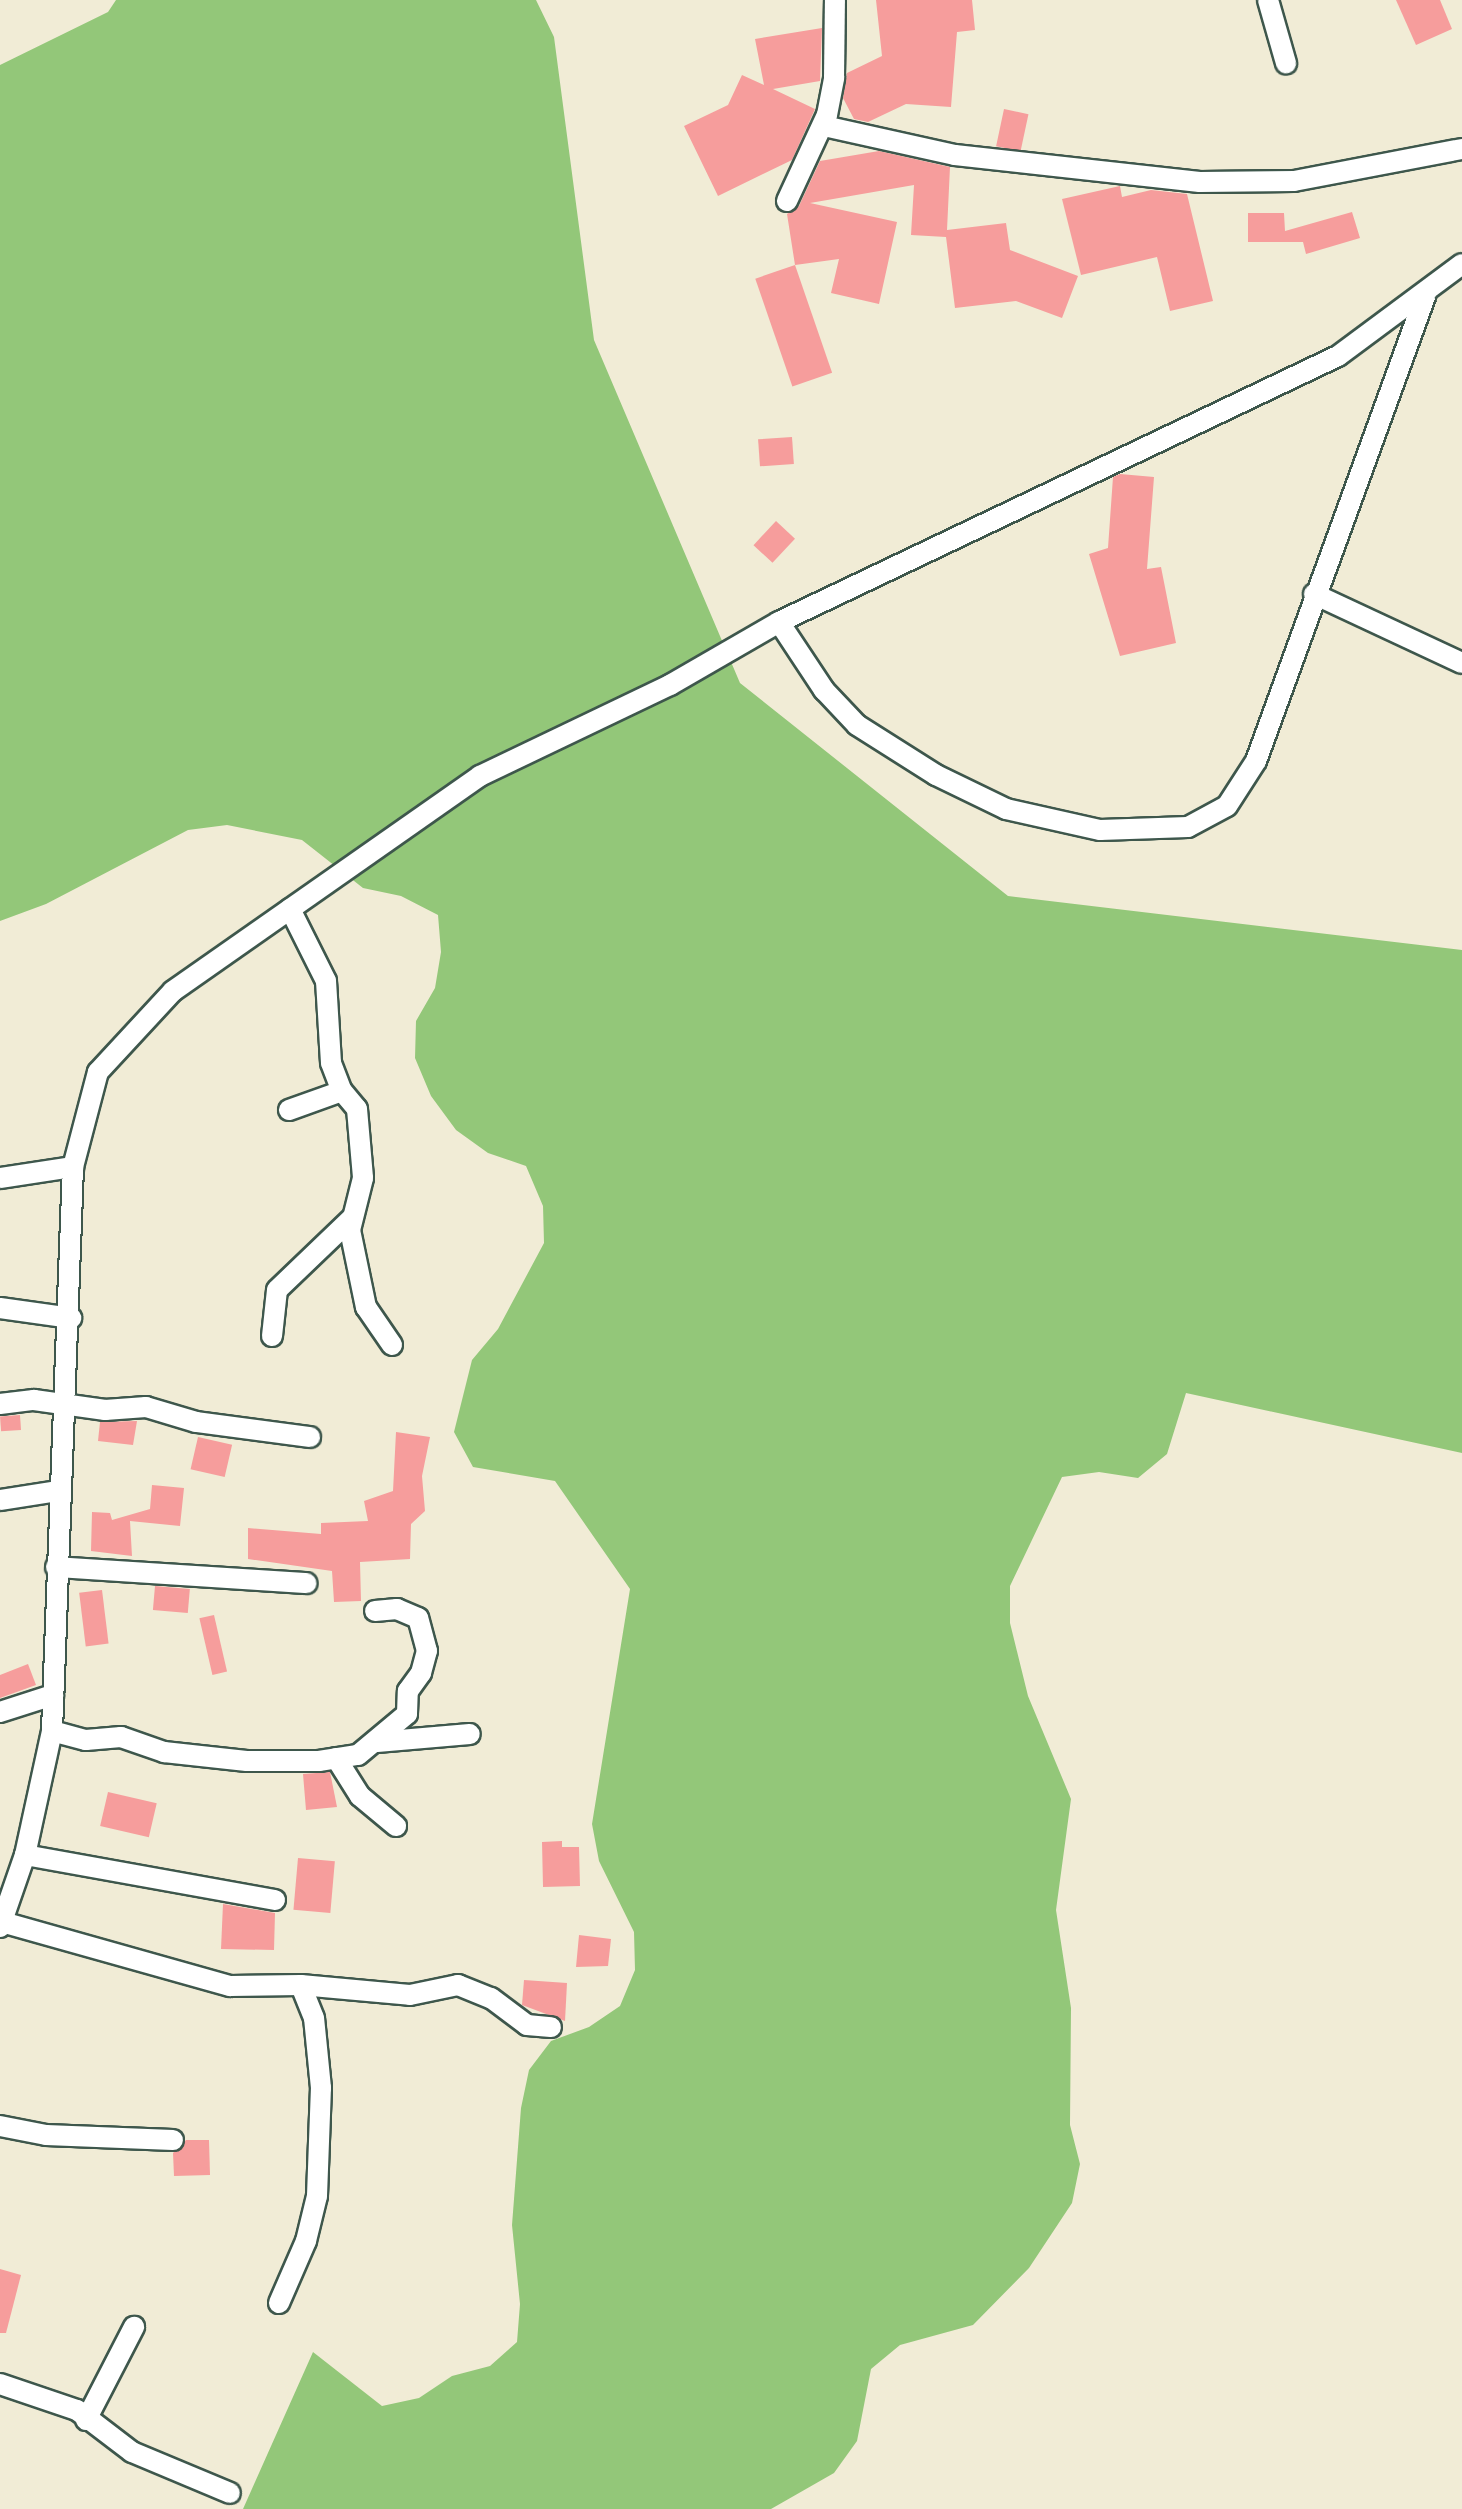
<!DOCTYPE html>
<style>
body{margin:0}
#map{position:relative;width:1462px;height:2509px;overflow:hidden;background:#f1ecd6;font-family:"Libre Bodoni",serif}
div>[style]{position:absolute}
.green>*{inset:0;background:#93c779}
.building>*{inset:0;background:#f69d9c;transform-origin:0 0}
.roads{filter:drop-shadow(2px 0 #3e574c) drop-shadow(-2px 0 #3e574c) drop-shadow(0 2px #3e574c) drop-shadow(0 -2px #3e574c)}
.minor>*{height:20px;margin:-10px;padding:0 10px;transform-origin:10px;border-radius:10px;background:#fff}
span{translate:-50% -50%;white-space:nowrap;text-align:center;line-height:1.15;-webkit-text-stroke:6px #fff;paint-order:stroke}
</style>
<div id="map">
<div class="green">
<div style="clip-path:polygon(116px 0,536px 0,554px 37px,594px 340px,740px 683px,1008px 896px,1462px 950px,1462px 1453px,1186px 1393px,1167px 1454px,1138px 1478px,1099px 1472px,1062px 1477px,1010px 1586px,1010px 1623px,1028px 1696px,1071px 1799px,1056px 1910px,1071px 2008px,1070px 2125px,1080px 2164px,1072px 2203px,1029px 2268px,973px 2325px,900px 2345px,871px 2369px,857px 2441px,834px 2473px,771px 2509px,243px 2509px,313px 2352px,382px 2406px,419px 2398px,452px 2376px,490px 2366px,517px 2342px,520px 2304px,512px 2225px,521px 2108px,529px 2070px,551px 2041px,589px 2027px,620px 2006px,635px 1970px,634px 1932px,599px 1861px,592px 1824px,630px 1589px,555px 1481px,473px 1467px,454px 1432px,472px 1360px,498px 1329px,544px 1243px,543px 1206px,526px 1166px,488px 1153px,456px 1130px,431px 1096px,415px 1058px,416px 1021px,435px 988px,441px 952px,438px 915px,401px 896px,363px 888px,302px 840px,227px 825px,188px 830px,46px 904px,0 921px,0 65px,108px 12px)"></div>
</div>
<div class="building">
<div style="clip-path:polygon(876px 0,972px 0,975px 30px,957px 32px,951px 107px,906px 104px,868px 122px,854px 119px,843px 98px,847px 73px,882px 56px)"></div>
<div style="clip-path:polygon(1396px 0,1440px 0,1452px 29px,1416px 45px)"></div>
<div style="clip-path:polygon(822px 28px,820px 81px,773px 89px,815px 109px,792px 160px,718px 196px,684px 126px,728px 105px,742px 75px,764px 85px,755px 39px)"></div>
<div style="left:1004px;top:109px;width:25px;height:38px;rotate:12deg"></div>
<div style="clip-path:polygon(879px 151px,950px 167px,947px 230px,1006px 223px,1010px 250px,1078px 276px,1062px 318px,1016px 301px,955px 308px,946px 237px,911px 235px,914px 185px,810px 203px,897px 222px,879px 304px,831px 293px,839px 259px,795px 265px,787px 214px,799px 206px,820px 161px)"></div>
<div style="clip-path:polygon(1120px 186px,1122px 197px,1151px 190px,1187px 194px,1213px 301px,1170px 311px,1157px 257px,1081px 275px,1062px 199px)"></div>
<div style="clip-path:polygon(1352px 212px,1360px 238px,1306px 254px,1303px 242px,1248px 242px,1248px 213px,1284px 213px,1285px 231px)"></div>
<div style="left:795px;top:265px;width:114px;height:42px;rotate:71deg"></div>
<div style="left:792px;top:437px;width:27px;height:34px;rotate:86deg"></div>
<div style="clip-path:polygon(1120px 474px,1154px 477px,1147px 569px,1161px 567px,1176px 643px,1120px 656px,1089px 554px,1108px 548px,1113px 477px)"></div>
<div style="left:776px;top:521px;width:26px;height:33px;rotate:43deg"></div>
<div style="left:20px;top:1415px;width:15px;height:20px;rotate:86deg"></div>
<div style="clip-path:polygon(137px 1421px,133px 1445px,98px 1441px,100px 1422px)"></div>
<div style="clip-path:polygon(396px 1432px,430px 1437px,422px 1476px,425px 1511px,411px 1524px,410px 1559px,360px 1562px,361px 1601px,334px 1602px,332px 1571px,248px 1559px,248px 1528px,321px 1534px,321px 1523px,368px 1521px,364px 1501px,393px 1491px)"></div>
<div style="left:198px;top:1437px;width:35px;height:33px;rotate:13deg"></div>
<div style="clip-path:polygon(152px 1485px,184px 1488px,180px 1526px,130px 1521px,132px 1556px,91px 1551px,92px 1512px,110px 1513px,112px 1520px,150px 1509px)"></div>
<div style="left:155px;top:1586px;width:35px;height:24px;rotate:5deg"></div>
<div style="left:102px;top:1590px;width:54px;height:23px;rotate:83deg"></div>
<div style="left:214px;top:1615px;width:58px;height:15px;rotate:77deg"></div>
<div style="clip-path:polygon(28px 1664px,36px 1685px,0 1698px,0 1675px)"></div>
<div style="clip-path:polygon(330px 1772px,337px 1807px,306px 1810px,303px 1774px)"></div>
<div style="left:108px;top:1792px;width:50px;height:35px;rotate:13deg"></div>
<div style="clip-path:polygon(562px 1841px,562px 1847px,579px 1847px,580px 1886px,543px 1887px,542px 1842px)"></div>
<div style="left:298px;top:1858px;width:37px;height:52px;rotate:5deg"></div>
<div style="clip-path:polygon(223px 1904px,275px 1913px,274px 1950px,221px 1949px)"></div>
<div style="clip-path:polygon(579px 1935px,611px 1939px,608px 1966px,576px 1967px)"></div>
<div style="clip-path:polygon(524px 1980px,567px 1983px,565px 2021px,522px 2005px)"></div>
<div style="clip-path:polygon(186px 2140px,209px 2140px,210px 2175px,174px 2176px,173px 2153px)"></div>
<div style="clip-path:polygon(0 2269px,21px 2275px,6px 2333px,0 2333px)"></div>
</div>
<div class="roads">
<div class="minor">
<div style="left:1268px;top:0;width:66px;rotate:74.1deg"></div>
<div style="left:824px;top:126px;width:134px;rotate:12.5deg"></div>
<div style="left:955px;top:155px;width:246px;rotate:6.3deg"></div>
<div style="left:1200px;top:182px;width:94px;rotate:-0.6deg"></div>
<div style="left:1294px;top:181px;width:171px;rotate:-10.8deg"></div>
<div style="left:787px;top:201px;width:95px;rotate:-65.1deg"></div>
<div style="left:827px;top:115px;width:38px;rotate:-79deg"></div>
<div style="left:834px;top:78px;width:78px;rotate:-89.3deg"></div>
<div style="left:1314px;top:594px;width:163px;rotate:25deg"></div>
<div style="left:779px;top:622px;width:82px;rotate:56.5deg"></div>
<div style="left:824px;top:690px;width:48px;rotate:46.7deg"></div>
<div style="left:857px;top:725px;width:93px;rotate:32.3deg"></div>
<div style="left:936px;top:775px;width:78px;rotate:25.9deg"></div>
<div style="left:1006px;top:809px;width:96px;rotate:12.6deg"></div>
<div style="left:1100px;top:830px;width:88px;rotate:-2deg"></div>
<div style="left:1188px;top:827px;width:44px;rotate:-28.3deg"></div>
<div style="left:1227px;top:806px;width:54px;rotate:-57.2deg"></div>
<div style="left:1256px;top:761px;width:495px;rotate:-70deg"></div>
<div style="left:290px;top:909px;width:80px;rotate:63.4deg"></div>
<div style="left:326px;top:981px;width:82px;rotate:86.5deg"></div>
<div style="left:331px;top:1063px;width:30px;rotate:69deg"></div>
<div style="left:342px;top:1091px;width:23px;rotate:50deg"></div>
<div style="left:357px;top:1109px;width:69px;rotate:85deg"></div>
<div style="left:363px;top:1178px;width:54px;rotate:104deg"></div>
<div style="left:350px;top:1230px;width:79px;rotate:78.3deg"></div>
<div style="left:366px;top:1307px;width:46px;rotate:55.6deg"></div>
<div style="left:289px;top:1110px;width:56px;rotate:-19.7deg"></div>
<div style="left:0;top:1178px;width:74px;rotate:-8.6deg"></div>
<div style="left:0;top:1308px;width:72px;rotate:8deg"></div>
<div style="left:272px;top:1336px;width:46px;rotate:-83.8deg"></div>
<div style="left:277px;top:1290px;width:103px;rotate:-43.8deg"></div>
<div style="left:0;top:1404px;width:34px;rotate:-7deg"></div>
<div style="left:34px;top:1400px;width:72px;rotate:8deg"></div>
<div style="left:105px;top:1410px;width:41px;rotate:-4.2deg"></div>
<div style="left:146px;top:1407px;width:52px;rotate:16.7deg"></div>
<div style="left:196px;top:1422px;width:115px;rotate:7.5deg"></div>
<div style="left:0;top:1500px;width:59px;rotate:-8.8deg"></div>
<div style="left:56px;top:1567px;width:251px;rotate:3.7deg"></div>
<div style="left:0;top:1712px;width:56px;rotate:-17.8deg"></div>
<div style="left:52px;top:1731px;width:35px;rotate:15deg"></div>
<div style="left:86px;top:1740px;width:35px;rotate:-5deg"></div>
<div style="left:121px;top:1737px;width:46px;rotate:19.2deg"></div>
<div style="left:164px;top:1752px;width:83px;rotate:6.2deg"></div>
<div style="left:247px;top:1761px;width:72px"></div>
<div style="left:319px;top:1761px;width:39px;rotate:-9deg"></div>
<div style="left:358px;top:1755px;width:64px;rotate:-39.9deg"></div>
<div style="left:407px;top:1714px;width:23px;rotate:-88deg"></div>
<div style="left:408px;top:1691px;width:22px;rotate:-54deg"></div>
<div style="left:421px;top:1673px;width:23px;rotate:-75deg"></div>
<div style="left:427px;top:1651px;width:34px;rotate:-105deg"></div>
<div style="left:418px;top:1618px;width:23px;rotate:-157deg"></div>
<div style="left:397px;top:1609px;width:22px;rotate:175deg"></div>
<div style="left:377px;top:1742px;width:93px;rotate:-4.9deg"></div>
<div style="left:336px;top:1758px;width:45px;rotate:57.7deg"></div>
<div style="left:360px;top:1796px;width:47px;rotate:39.8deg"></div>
<div style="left:25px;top:1855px;width:254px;rotate:10.2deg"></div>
<div style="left:2px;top:1922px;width:237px;rotate:15.7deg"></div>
<div style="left:230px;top:1986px;width:71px;rotate:-0.8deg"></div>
<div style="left:301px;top:1985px;width:109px;rotate:5.2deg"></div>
<div style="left:410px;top:1995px;width:49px;rotate:-11.8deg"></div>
<div style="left:458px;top:1985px;width:35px;rotate:22deg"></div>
<div style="left:491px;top:1998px;width:45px;rotate:36.9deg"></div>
<div style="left:527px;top:2025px;width:24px;rotate:5deg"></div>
<div style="left:0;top:1927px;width:76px;rotate:-70.9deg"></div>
<div style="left:25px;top:1855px;width:127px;rotate:-77.7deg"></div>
<div style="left:52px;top:1731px;width:564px;rotate:-87.87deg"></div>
<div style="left:73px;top:1167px;width:98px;rotate:-75.3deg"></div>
<div style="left:98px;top:1072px;width:110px;rotate:-47.2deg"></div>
<div style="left:173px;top:991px;width:375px;rotate:-35deg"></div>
<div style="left:480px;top:776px;width:211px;rotate:-25.6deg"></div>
<div style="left:670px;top:685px;width:126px;rotate:-30deg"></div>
<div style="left:779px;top:622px;width:619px;rotate:-25.45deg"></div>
<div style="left:1338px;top:356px;width:154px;rotate:-36.6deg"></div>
<div style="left:0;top:2126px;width:47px;rotate:11.1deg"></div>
<div style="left:46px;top:2135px;width:127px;rotate:2.3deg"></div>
<div style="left:279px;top:2303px;width:68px;rotate:-66.5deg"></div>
<div style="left:306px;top:2241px;width:46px;rotate:-76.3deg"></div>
<div style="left:317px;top:2196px;width:108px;rotate:-87.9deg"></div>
<div style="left:321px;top:2088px;width:70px;rotate:-95.7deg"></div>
<div style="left:314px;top:2018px;width:35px;rotate:-112deg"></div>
<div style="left:0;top:2384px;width:81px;rotate:18.7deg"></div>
<div style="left:77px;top:2410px;width:69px;rotate:37.4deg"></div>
<div style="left:132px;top:2452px;width:106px;rotate:22.7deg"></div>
<div style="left:86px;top:2420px;width:105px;rotate:-62.7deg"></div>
</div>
</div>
</div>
